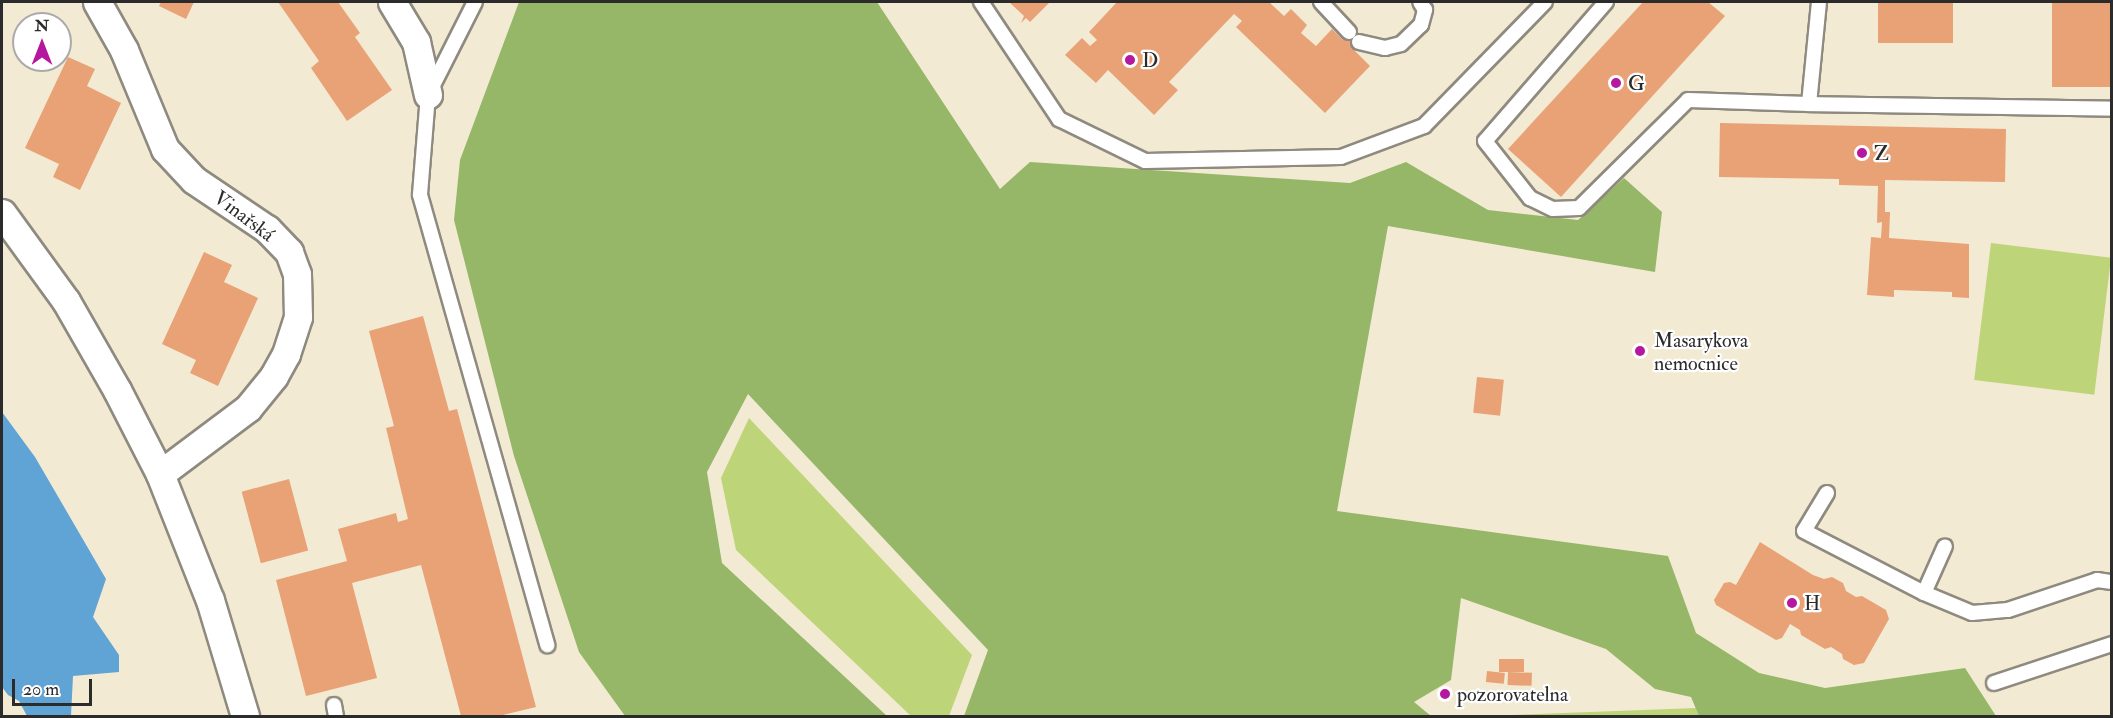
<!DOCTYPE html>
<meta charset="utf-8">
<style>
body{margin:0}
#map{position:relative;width:2113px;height:718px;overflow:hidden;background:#f3ead3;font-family:"IM FELL Double Pica",serif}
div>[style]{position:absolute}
.green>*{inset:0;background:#bdd478;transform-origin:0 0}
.forest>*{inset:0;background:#96b668}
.water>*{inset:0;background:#5fa4d4}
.building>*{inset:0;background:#e8a276;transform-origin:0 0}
.roads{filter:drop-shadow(2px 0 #8f8a7f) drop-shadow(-2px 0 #8f8a7f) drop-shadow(0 2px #8f8a7f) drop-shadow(0 -2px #8f8a7f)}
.service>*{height:14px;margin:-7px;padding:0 7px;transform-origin:7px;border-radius:7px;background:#fff}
.minor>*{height:27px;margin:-13.5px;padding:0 13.5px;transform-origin:13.5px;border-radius:13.5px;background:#fff}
.dots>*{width:16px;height:16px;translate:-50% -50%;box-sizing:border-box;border:3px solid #fff;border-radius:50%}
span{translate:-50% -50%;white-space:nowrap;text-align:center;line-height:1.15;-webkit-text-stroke:4.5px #fff;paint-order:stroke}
.poi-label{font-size:20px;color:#2b2b2b}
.left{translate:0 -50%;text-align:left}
.street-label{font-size:20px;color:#2b2b2b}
.frame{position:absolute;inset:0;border:3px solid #2b2b2b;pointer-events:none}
.north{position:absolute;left:12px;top:12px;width:60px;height:60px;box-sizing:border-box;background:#fff;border:2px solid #aaa;border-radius:50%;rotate:0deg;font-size:16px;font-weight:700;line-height:24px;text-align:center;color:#2b2b2b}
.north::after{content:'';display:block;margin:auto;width:21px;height:27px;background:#b5179e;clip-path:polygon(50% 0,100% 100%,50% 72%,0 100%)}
.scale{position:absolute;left:12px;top:679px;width:80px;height:27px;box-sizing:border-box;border:3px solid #2b2b2b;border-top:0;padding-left:8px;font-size:18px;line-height:21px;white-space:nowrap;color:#2b2b2b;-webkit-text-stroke:4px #fff;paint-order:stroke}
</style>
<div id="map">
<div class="green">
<div style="left:1991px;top:243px;width:121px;height:138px;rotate:7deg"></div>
<div style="clip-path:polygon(749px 418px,972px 655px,949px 716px,911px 716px,736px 550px,721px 478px)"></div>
<div style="clip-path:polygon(1696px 708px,1699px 716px,1510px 715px)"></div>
</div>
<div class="forest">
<div style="clip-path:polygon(519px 2px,877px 2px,1000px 189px,1030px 162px,1350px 183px,1406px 162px,1488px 210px,1578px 220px,1624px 178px,1662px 212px,1655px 272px,1388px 226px,1337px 511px,1668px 556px,1696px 633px,1759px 673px,1825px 688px,1965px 668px,1996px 716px,1699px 716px,1691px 697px,1655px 689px,1606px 649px,1461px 598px,1451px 680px,1414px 702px,1431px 716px,964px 716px,988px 650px,748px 394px,707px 472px,722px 563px,887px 716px,625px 716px,579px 652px,514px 456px,454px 220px,460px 160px)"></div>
</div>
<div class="water">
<div style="clip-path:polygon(2px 412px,35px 457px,106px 579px,93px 617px,119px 655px,119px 672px,73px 676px,71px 716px,27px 716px,19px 701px,8px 695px,2px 687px)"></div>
</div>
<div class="building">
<div style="clip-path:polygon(161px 2px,194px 2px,186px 19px,159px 6px)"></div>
<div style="clip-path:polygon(278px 2px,338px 2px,360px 33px,355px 37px,392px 90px,347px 121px,311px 68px,319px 61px)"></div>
<div style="clip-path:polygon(1009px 2px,1050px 2px,1030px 22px,1026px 18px,1021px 23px,1024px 16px)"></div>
<div style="clip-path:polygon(1117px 2px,1269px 2px,1284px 16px,1291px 9px,1307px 25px,1301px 33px,1316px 46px,1332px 29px,1343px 40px,1354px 28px,1363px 37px,1353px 49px,1370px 66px,1325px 113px,1236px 27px,1242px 21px,1234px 14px,1169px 82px,1178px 90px,1154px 115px,1108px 70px,1096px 83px,1065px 55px,1082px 38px,1090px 46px,1097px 40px,1089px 32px)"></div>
<div style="clip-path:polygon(1643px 2px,1708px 2px,1725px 16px,1561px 197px,1508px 149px)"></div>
<div style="left:1878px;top:2px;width:75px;height:41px"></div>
<div style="left:2052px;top:2px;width:60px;height:85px"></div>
<div style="clip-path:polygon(68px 57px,95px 69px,87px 86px,121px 103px,80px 190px,53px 177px,59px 164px,25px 148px)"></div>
<div style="clip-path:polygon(1720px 123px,2006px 129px,2005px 182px,1885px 180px,1885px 212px,1890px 212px,1889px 238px,1969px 244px,1969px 298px,1952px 297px,1952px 292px,1894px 290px,1894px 297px,1867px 295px,1871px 237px,1881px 238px,1882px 222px,1877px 223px,1878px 186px,1839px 185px,1839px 179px,1719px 177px)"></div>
<div style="clip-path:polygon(204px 252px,232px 265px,224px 282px,258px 298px,218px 386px,190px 373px,196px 360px,162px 344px)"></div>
<div style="clip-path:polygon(423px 316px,449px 411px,457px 409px,536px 707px,499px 716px,461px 716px,421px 565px,352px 583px,377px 678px,306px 696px,276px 580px,347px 561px,338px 529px,396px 513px,398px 522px,408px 519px,386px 428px,394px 426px,369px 331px)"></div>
<div style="left:1477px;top:377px;width:27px;height:36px;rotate:6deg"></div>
<div style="left:289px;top:479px;width:74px;height:49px;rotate:75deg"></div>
<div style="clip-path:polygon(1760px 542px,1813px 575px,1824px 579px,1832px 577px,1843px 583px,1846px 591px,1856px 597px,1862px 596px,1886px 610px,1889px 619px,1864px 663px,1854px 665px,1843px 659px,1842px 654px,1831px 647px,1825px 649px,1801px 635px,1800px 630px,1790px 624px,1782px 638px,1776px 640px,1716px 605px,1714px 600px,1724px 583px,1730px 582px,1736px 585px)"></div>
<div style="left:1499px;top:659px;width:25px;height:13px"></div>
<div style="left:1487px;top:671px;width:18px;height:11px;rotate:6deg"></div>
<div style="left:1508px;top:672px;width:24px;height:13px;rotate:2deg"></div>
<div style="clip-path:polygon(1445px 687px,1451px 690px,1452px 698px,1446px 702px,1438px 697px,1439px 692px)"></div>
</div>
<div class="roads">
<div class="service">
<div style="left:475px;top:2px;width:104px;rotate:116.8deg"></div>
<div style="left:428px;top:95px;width:100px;rotate:94.6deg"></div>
<div style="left:420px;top:195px;width:468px;rotate:74.2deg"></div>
<div style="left:981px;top:2px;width:141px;rotate:56.3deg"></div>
<div style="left:1059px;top:119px;width:96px;rotate:26deg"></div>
<div style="left:1145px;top:161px;width:196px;rotate:-1.2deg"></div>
<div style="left:1341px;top:157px;width:89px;rotate:-20.5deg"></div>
<div style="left:1424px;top:126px;width:173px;rotate:-45.7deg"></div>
<div style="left:1321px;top:2px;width:41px;rotate:47deg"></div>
<div style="left:1606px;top:2px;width:184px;rotate:131deg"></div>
<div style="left:1485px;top:141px;width:73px;rotate:51.7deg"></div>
<div style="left:1530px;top:198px;width:25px;rotate:26deg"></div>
<div style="left:1553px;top:209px;width:26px;rotate:-2deg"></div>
<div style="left:1579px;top:208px;width:153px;rotate:-44.7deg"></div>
<div style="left:1688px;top:100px;width:121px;rotate:1.9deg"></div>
<div style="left:1819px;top:2px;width:102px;rotate:95.6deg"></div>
<div style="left:1809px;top:104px;width:303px;rotate:0.9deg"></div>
<div style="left:1359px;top:42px;width:27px;rotate:13deg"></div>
<div style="left:1385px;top:48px;width:16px;rotate:-14deg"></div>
<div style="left:1401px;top:44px;width:28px;rotate:-44deg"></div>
<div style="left:1421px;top:25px;width:16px;rotate:-75deg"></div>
<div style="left:1425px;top:10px;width:9px;rotate:-122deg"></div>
<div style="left:1827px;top:493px;width:44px;rotate:121.2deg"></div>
<div style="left:1804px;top:531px;width:135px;rotate:27.3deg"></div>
<div style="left:1924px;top:593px;width:52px;rotate:22.6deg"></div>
<div style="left:1972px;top:613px;width:36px;rotate:-5deg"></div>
<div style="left:2008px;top:610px;width:94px;rotate:-18.6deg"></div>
<div style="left:2097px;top:580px;width:15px;rotate:8deg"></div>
<div style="left:1924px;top:593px;width:51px;rotate:-65.9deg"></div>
<div style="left:1994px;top:683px;width:124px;rotate:-18.3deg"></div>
<div style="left:334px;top:705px;width:11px;rotate:80deg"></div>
</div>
<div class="minor">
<div style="left:97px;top:2px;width:55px;rotate:60.6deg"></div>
<div style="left:124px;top:50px;width:107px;rotate:67.5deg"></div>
<div style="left:165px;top:149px;width:42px;rotate:46.9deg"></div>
<div style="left:194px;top:180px;width:88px;rotate:33.9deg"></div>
<div style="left:267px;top:229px;width:32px;rotate:46deg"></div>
<div style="left:289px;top:252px;width:23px;rotate:70deg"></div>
<div style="left:297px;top:274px;width:43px;rotate:88.7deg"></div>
<div style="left:298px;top:317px;width:39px;rotate:108deg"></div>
<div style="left:286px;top:354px;width:25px;rotate:119deg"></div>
<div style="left:274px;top:376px;width:41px;rotate:129.1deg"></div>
<div style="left:248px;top:408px;width:110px;rotate:143.1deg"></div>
<div style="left:392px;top:2px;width:47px;rotate:59deg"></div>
<div style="left:416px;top:42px;width:54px;rotate:77.2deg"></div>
<div style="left:2px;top:213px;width:109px;rotate:54deg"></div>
<div style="left:66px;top:301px;width:103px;rotate:60.2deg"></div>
<div style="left:117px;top:390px;width:94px;rotate:62.9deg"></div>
<div style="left:160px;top:474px;width:136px;rotate:68.4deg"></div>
<div style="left:210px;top:600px;width:121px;rotate:73.2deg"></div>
</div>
</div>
<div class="dots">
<div style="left:1130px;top:60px;background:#b5179e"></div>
<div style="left:1616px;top:83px;background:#b5179e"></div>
<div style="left:1862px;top:153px;background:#b5179e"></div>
<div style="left:1640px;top:351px;background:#b5179e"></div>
<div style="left:1792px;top:603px;background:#b5179e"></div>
<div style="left:1445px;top:694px;background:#b5179e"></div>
</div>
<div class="poi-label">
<span class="left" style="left:1142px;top:60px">D</span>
<span class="left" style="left:1628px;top:83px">G</span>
<span class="left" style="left:1874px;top:153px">Z</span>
<span class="left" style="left:1654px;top:352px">Masarykova<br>nemocnice</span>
<span class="left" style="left:1804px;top:603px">H</span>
<span class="left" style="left:1457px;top:694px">pozorovatelna</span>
</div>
<div class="street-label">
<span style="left:244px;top:216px;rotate:37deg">Vinařská</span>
</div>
<div class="frame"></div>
<div class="north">N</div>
<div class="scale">20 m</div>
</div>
